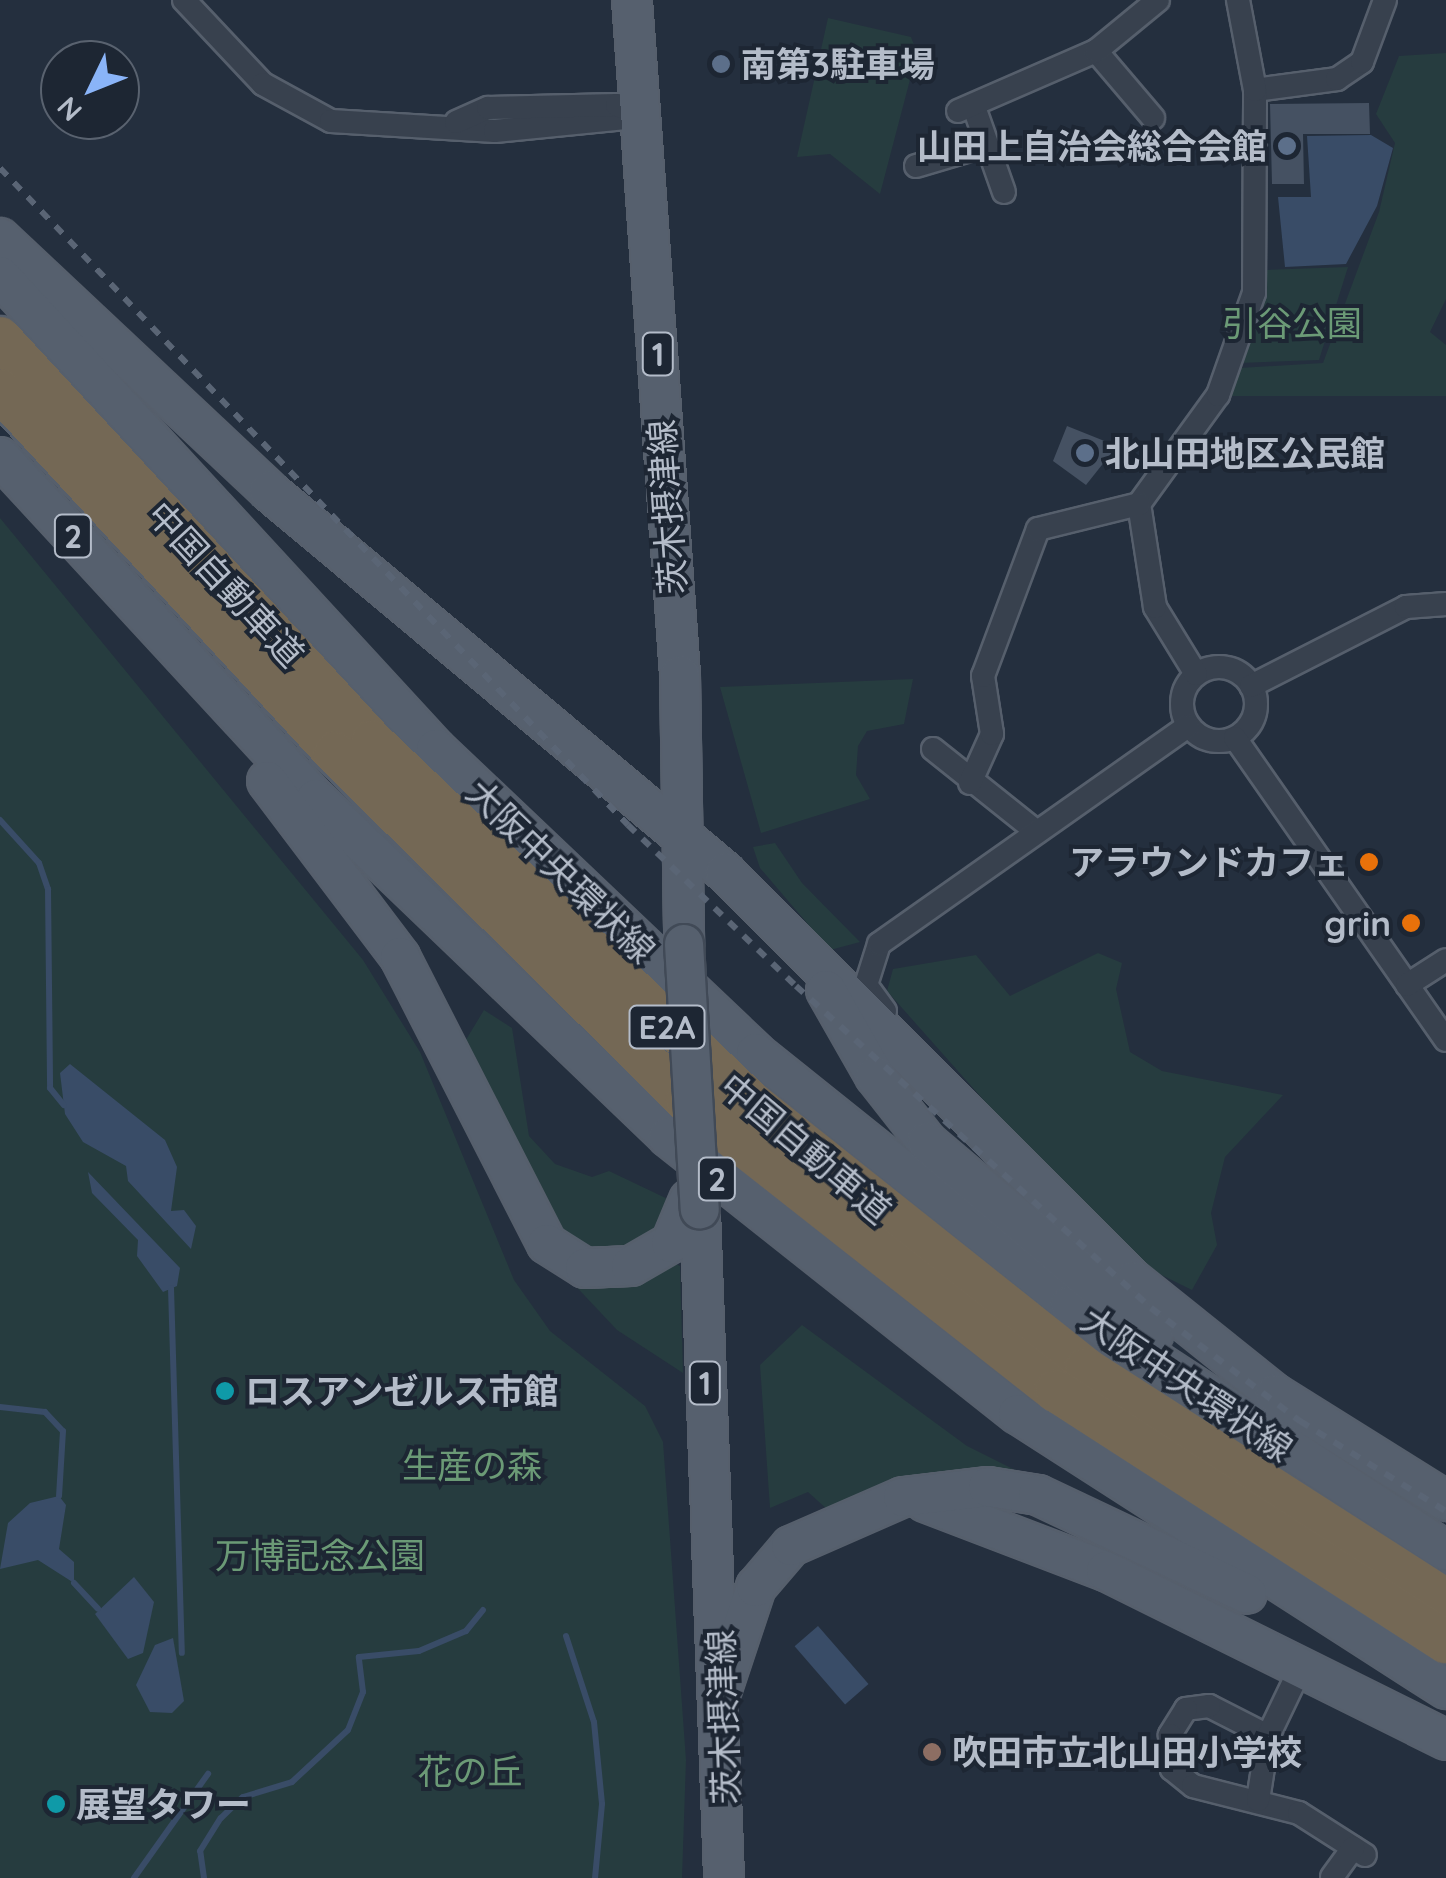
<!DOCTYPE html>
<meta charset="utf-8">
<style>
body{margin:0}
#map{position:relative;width:1446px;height:1878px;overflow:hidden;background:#242f3e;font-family:Quicksand,"Noto Sans JP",sans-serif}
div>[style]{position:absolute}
.green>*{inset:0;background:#263c3f}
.water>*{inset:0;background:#394c67;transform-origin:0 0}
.stream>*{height:6px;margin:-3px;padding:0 3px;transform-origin:3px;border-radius:3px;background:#394c67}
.building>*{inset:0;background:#455162}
.roads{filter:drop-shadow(2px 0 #565f6c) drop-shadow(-2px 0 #565f6c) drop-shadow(0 2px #565f6c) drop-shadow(0 -2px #565f6c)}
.street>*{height:22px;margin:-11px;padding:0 11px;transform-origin:11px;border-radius:11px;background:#38414e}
.street>.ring{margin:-11px;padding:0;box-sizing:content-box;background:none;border:22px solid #38414e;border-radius:50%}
.primary>*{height:38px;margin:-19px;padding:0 19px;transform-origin:19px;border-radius:19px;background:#56606e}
.highway>*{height:42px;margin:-21px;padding:0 21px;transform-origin:21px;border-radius:21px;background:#746855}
.rail>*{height:6px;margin-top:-3px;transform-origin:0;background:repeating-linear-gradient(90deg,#5a6575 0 10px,transparent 0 20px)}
.bridges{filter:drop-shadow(2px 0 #414a57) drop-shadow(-2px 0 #414a57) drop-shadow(0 2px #414a57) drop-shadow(0 -2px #414a57)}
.primary-bridge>*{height:38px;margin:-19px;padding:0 19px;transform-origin:19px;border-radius:19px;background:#56606e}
.dots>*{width:28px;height:28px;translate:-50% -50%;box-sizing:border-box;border:5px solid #1d2633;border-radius:50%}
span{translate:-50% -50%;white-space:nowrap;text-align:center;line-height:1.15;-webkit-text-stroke:8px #1d2633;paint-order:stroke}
.shield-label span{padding:2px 8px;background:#1d2633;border:2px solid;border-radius:8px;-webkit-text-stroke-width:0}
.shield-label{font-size:32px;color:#b4bcc9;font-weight:700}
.poi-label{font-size:35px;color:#b4bcc9;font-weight:700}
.left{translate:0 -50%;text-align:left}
.right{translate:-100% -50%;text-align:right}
.park-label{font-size:35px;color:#6b9a76}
.street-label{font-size:35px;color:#b4bcc9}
.north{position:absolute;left:40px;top:40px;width:100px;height:100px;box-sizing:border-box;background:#1d2633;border:2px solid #59626f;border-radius:50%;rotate:227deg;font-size:28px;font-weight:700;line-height:40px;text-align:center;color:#b4bcc9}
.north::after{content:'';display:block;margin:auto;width:35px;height:45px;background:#8ab4f8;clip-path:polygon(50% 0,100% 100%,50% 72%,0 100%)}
</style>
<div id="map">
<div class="green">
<div style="clip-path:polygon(828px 18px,911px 37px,917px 53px,880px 194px,830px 154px,797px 157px)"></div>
<div style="clip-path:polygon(1446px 53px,1446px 299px,1430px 332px,1446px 345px,1446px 396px,1228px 396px,1239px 368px,1323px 363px,1379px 212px,1395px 143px,1376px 114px,1399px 56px)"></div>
<div style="clip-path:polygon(1348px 267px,1319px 360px,1239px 363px,1264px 270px)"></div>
<div style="clip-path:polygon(0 518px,363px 960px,420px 1052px,514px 1280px,550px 1331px,645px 1406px,663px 1442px,686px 1760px,682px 1878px,0 1878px)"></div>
<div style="clip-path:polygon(913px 679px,904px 724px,867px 731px,858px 746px,856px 775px,870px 799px,761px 833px,720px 687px)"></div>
<div style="clip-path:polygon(775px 843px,802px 883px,860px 942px,830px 950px,760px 868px,753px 847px)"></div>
<div style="clip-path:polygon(1098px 953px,1122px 963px,1116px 989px,1130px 1052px,1162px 1071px,1283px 1095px,1225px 1157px,1211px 1213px,1217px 1245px,1192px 1290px,1121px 1255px,887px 991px,893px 969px,976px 955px,1010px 996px)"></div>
<div style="clip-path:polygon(484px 1010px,512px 1028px,529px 1136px,555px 1164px,592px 1177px,609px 1171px,674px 1202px,667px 1225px,625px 1256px,565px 1244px,464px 1043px)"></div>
<div style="clip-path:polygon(666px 1259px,680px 1266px,683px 1373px,617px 1330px,569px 1279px)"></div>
<div style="clip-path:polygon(802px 1325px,967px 1446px,1041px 1483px,828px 1510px,808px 1492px,770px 1508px,760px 1365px)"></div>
</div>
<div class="water">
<div style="clip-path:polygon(1371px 135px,1393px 148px,1377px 206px,1346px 264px,1285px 267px,1278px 197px,1311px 197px,1307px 136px)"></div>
<div style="clip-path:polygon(70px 1064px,165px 1140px,177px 1167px,171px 1211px,184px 1210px,196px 1226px,191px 1249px,128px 1181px,126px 1166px,83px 1142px,65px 1114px,60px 1073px)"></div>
<div style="clip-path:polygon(88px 1172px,180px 1268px,177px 1286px,163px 1292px,137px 1256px,138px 1240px,92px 1193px)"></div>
<div style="clip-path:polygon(59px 1496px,66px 1505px,59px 1549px,74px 1562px,74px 1583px,38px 1560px,0 1569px,8px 1523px,30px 1503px)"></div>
<div style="clip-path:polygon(134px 1577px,154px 1602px,143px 1653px,128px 1659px,95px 1614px)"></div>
<div style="left:818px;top:1626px;width:77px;height:31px;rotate:49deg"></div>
<div style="clip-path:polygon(173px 1638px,184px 1701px,172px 1713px,150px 1712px,136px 1685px,155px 1645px)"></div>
</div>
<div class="stream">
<div style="left:0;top:820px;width:58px;rotate:47.8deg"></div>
<div style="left:39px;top:863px;width:28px;rotate:71deg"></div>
<div style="left:48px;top:889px;width:199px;rotate:89.4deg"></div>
<div style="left:50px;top:1088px;width:22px;rotate:51deg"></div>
<div style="left:171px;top:1288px;width:365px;rotate:88.3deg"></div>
<div style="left:0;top:1407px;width:45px;rotate:6.3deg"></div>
<div style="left:45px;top:1412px;width:26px;rotate:47deg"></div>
<div style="left:63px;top:1431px;width:65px;rotate:93.5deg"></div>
<div style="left:74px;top:1583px;width:35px;rotate:47deg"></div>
<div style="left:566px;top:1636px;width:90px;rotate:72deg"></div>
<div style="left:594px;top:1722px;width:82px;rotate:84.4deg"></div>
<div style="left:602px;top:1804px;width:74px;rotate:95.4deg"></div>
<div style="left:134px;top:1878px;width:128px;rotate:-54.6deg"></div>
<div style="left:204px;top:1878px;width:27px;rotate:-98deg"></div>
<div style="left:200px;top:1851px;width:39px;rotate:-58deg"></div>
<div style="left:221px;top:1818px;width:30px;rotate:-44deg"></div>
<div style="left:243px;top:1797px;width:51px;rotate:-17deg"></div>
<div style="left:292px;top:1782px;width:76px;rotate:-42.9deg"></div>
<div style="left:348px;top:1730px;width:41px;rotate:-68.5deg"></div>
<div style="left:363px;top:1692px;width:35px;rotate:-97deg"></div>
<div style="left:359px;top:1657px;width:60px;rotate:-5.7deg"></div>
<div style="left:419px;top:1651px;width:51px;rotate:-23.1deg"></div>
<div style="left:466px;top:1631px;width:27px;rotate:-51deg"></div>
</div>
<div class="building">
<div style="clip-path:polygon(1369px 103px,1370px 134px,1303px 134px,1304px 184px,1272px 184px,1270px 104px)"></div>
<div style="clip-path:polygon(1067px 426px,1117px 446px,1086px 485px,1053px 461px)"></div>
</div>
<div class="roads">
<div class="street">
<div style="left:184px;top:0;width:115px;rotate:46.8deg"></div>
<div style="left:263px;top:84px;width:77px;rotate:28.6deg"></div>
<div style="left:331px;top:121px;width:164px;rotate:3.5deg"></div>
<div style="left:495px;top:131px;width:151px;rotate:-5.7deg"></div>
<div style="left:1096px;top:51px;width:88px;rotate:49.6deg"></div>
<div style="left:1255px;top:90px;width:83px;rotate:-7.6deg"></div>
<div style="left:1337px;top:79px;width:30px;rotate:-34deg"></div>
<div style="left:1362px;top:62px;width:66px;rotate:-69.6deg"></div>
<div style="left:974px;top:107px;width:90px;rotate:70.6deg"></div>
<div style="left:958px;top:111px;width:150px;rotate:-23.5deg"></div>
<div style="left:1096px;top:51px;width:80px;rotate:-39.4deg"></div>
<div style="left:456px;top:122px;width:35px;rotate:-24deg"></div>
<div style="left:488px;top:108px;width:129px;rotate:-1.3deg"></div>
<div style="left:617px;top:105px;width:30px;rotate:21deg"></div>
<div style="left:916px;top:166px;width:74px;rotate:-16.5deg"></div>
<div class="ring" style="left:1182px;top:667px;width:52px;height:52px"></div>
<div style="left:1196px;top:674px;width:79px;rotate:-121.5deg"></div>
<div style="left:1155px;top:607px;width:104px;rotate:-98.8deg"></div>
<div style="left:1139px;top:504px;width:135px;rotate:-54.1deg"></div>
<div style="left:1218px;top:395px;width:108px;rotate:-70.6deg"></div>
<div style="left:1254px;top:293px;width:203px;rotate:-89.7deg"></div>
<div style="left:1255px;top:90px;width:92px;rotate:-100.7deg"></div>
<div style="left:1251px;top:686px;width:174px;rotate:-27deg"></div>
<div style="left:1406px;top:607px;width:40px;rotate:-4.3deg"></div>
<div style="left:1235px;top:738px;width:368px;rotate:55.1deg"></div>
<div style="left:933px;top:749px;width:133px;rotate:38.6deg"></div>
<div style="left:970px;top:783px;width:54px;rotate:-65.8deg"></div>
<div style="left:992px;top:734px;width:59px;rotate:-98.8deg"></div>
<div style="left:983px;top:676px;width:157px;rotate:-69.5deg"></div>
<div style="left:1038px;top:529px;width:104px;rotate:-13.9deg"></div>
<div style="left:1407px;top:985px;width:46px;rotate:-32.7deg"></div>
<div style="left:885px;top:1011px;width:32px;rotate:-126deg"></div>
<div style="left:866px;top:985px;width:43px;rotate:-72.4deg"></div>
<div style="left:879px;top:944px;width:378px;rotate:-35.2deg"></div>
<div style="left:1268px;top:1736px;width:66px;rotate:-153deg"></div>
<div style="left:1209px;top:1706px;width:23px;rotate:173deg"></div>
<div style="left:1186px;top:1709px;width:31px;rotate:122deg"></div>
<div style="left:1170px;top:1735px;width:34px;rotate:87deg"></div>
<div style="left:1172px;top:1769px;width:27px;rotate:39deg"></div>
<div style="left:1193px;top:1786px;width:109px;rotate:14.3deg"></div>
<div style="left:1299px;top:1813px;width:78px;rotate:32.5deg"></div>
<div style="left:1258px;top:1800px;width:65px;rotate:-81.1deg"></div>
<div style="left:1268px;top:1736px;width:81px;rotate:-64.4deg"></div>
<div style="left:1332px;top:1877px;width:36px;rotate:-54deg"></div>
</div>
<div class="primary">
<div style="left:632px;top:0;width:677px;rotate:85.93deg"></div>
<div style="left:680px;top:675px;width:269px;rotate:89.1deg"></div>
<div style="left:0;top:238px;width:369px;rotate:43.2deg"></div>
<div style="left:269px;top:491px;width:594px;rotate:39.88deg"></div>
<div style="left:725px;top:872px;width:578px;rotate:45deg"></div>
<div style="left:1134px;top:1281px;width:181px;rotate:38.7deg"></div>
<div style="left:1275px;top:1394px;width:202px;rotate:32deg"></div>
<div style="left:0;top:276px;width:643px;rotate:47.33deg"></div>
<div style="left:436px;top:749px;width:441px;rotate:43.5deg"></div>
<div style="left:756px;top:1053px;width:403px;rotate:38.7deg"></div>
<div style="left:1070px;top:1305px;width:449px;rotate:33.2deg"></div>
<div style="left:0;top:457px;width:466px;rotate:47.3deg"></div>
<div style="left:316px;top:799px;width:488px;rotate:43.8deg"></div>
<div style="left:668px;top:1137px;width:446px;rotate:38.4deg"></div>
<div style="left:1018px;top:1414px;width:509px;rotate:32.72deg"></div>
<div style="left:267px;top:781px;width:221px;rotate:52.9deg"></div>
<div style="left:400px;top:957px;width:322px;rotate:62.9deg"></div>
<div style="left:547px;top:1244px;width:45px;rotate:32.3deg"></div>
<div style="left:585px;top:1268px;width:46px;rotate:-2.5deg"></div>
<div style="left:631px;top:1266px;width:46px;rotate:-29.9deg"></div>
<div style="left:671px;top:1243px;width:47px;rotate:-67.3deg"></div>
<div style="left:826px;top:990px;width:99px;rotate:60.3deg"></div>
<div style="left:875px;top:1076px;width:84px;rotate:51.8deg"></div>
<div style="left:927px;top:1142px;width:297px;rotate:40.3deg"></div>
<div style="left:700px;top:1210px;width:668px;rotate:87.94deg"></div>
<div style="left:925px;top:1502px;width:194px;rotate:20.9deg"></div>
<div style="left:1106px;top:1571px;width:380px;rotate:26.4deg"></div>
<div style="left:722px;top:1689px;width:108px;rotate:-71.6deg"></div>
<div style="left:756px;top:1587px;width:54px;rotate:-49.5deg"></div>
<div style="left:791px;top:1546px;width:122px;rotate:-23.6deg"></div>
<div style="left:903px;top:1497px;width:86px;rotate:-6.7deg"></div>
<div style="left:988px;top:1487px;width:51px;rotate:9.1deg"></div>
<div style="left:1038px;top:1495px;width:231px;rotate:25.3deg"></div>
</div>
<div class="highway">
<div style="left:0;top:338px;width:548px;rotate:47.29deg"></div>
<div style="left:372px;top:741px;width:525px;rotate:43.61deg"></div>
<div style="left:752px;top:1103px;width:427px;rotate:38.5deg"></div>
<div style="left:1086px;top:1369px;width:428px;rotate:32.7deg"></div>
<div style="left:0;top:390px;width:494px;rotate:47.3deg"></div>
<div style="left:335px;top:753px;width:495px;rotate:44.7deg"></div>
<div style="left:687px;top:1101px;width:469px;rotate:38.2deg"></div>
<div style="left:1056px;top:1391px;width:464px;rotate:32.8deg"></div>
</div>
</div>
<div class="rail">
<div style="left:0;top:168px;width:909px;rotate:46.29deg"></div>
<div style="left:628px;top:825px;width:233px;rotate:43.8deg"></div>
<div style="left:796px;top:986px;width:479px;rotate:42.2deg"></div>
<div style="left:1151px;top:1308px;width:187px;rotate:37.2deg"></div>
<div style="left:1300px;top:1421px;width:172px;rotate:31.7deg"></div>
</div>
<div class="bridges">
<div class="primary-bridge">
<div style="left:684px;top:944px;width:266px;rotate:86.6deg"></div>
</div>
</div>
<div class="dots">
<div style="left:721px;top:64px;background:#5c6f8a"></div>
<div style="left:1287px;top:146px;background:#5c6f8a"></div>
<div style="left:1085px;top:453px;background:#5c6f8a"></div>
<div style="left:1369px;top:862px;background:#e8710a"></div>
<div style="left:1411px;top:923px;background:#e8710a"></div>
<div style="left:225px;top:1391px;background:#0f9aa8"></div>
<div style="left:932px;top:1752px;background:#8d6e63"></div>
<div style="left:56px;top:1804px;background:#0f9aa8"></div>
</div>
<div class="shield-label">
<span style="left:658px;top:354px">1</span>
<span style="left:73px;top:536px">2</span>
<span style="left:667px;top:1027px">E2A</span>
<span style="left:717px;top:1179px">2</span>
<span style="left:705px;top:1383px">1</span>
</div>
<div class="poi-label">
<span class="left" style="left:741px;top:64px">南第3駐車場</span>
<span class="right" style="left:1267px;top:146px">山田上自治会総合会館</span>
<span class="left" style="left:1105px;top:453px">北山田地区公民館</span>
<span class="right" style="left:1349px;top:862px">アラウンドカフェ</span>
<span class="right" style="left:1391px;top:923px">grin</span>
<span class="left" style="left:245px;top:1391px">ロスアンゼルス市館</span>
<span class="left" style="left:952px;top:1752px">吹田市立北山田小学校</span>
<span class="left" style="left:76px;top:1804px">展望タワー</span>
</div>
<div class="park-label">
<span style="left:1292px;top:323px">引谷公園</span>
<span style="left:472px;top:1465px">生産の森</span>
<span style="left:320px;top:1555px">万博記念公園</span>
<span style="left:470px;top:1771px">花の丘</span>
</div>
<div class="street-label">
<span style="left:667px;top:507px;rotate:-94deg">茨木摂津線</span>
<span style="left:226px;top:584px;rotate:47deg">中国自動車道</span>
<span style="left:561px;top:871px;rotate:44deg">大阪中央環状線</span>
<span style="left:806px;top:1148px;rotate:40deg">中国自動車道</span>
<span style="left:1187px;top:1384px;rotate:34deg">大阪中央環状線</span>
<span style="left:723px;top:1717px;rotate:-92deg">茨木摂津線</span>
</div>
<div class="north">N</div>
</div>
